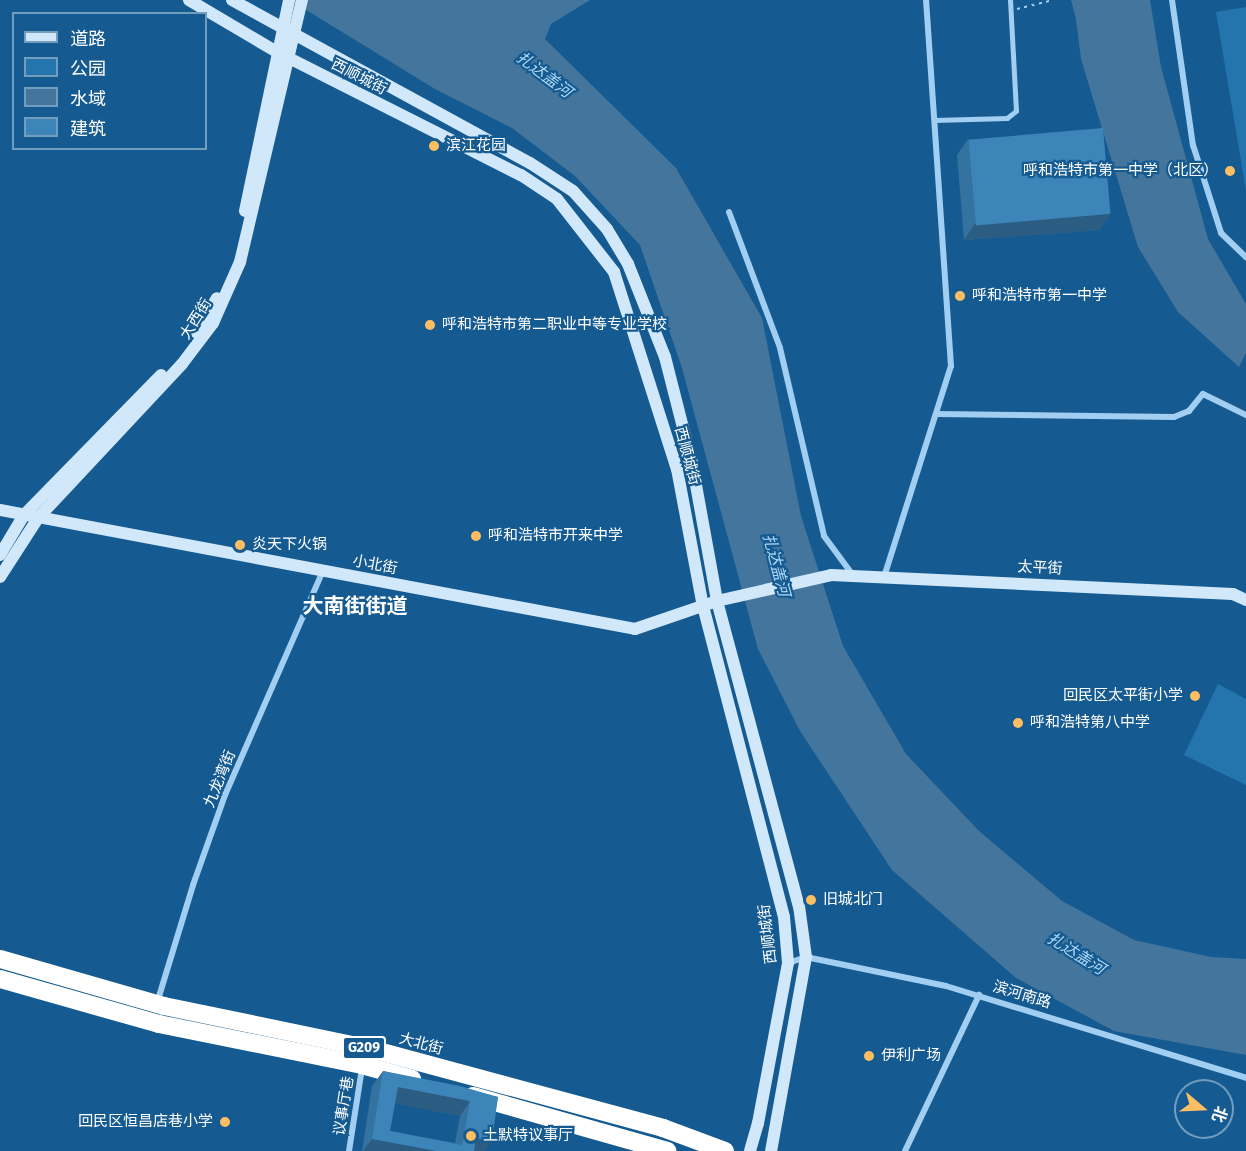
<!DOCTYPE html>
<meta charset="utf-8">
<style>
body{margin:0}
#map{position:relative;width:1246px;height:1151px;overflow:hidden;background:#155b91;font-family:"Fira Sans","Noto Sans SC",sans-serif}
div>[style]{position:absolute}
.green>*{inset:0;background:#2474ae}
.water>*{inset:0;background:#44769d}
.path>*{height:2px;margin-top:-1px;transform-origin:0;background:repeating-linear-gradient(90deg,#a2cff1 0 3px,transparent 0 7.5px)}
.lane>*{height:4.5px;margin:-2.25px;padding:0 2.25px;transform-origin:2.25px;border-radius:2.25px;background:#a2cff1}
.street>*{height:6px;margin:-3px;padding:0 3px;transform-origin:3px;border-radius:3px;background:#a2cff1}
.secondary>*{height:12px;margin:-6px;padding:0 6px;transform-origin:6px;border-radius:6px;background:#d1e8fb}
.highway>*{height:18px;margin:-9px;padding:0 9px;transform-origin:9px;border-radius:9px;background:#fff}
.wall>*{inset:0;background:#34729f}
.shaded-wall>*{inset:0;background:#2b5c82}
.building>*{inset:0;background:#3d84b9;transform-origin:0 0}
.dots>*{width:16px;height:16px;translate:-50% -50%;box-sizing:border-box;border:3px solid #155b91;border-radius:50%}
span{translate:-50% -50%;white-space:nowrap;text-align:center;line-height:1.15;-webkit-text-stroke:4.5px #155b91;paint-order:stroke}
.shield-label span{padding:2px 4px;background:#155b91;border:2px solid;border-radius:4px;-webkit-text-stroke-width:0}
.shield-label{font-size:14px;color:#fff;font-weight:700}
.street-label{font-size:15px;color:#fff}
.poi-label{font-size:15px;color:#fff}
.left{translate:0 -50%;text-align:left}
.right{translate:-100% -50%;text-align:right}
.water-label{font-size:16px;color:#afd9f8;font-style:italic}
.district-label{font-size:21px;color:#fff;font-weight:700}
.legend{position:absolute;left:12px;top:12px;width:195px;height:138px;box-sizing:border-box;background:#155b91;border:2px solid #739dbd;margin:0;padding:8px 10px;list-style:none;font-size:18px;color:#fff}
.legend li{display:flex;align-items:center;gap:12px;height:30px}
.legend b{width:30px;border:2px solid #739dbd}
.north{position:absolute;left:1174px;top:1079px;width:60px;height:60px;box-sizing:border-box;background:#155b91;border:2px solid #739dbd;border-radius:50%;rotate:109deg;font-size:16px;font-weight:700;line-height:24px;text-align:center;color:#fff}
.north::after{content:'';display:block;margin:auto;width:21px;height:27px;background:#ffbe62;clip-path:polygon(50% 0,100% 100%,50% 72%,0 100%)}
</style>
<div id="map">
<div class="green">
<div style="clip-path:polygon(1246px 7px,1246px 191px,1216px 12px)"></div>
<div style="clip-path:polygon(1218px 684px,1246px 699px,1246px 785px,1184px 755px)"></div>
</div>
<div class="water">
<div style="clip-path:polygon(290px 0,590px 0,551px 24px,545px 39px,676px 168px,762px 318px,801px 516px,843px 646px,906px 754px,979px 831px,1062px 901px,1134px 940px,1211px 957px,1246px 959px,1246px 1055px,1114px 1031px,1016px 978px,892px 870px,800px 731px,758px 649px,682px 368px,640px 245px,575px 176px,512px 128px,435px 89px)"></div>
<div style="clip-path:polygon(1071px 0,1150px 0,1161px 67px,1208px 239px,1246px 304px,1246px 353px,1239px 367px,1178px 312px,1138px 247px,1081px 59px,1076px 19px)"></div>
</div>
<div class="path">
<div style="left:1017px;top:9px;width:36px;rotate:-14deg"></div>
</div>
<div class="lane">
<div style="left:934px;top:120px;width:73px;rotate:-1.6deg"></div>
<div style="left:1007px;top:118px;width:11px;rotate:-38deg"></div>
<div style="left:1016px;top:111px;width:111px;rotate:-93.1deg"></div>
</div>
<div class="street">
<div style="left:1172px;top:0;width:147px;rotate:81.8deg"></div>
<div style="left:1193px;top:145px;width:92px;rotate:72.3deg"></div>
<div style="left:1221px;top:233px;width:35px;rotate:44deg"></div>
<div style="left:729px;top:212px;width:145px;rotate:69.4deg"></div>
<div style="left:780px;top:348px;width:193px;rotate:76.8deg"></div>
<div style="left:824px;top:536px;width:47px;rotate:53.6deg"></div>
<div style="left:936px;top:414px;width:238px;rotate:0.7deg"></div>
<div style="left:1174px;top:417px;width:16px;rotate:-22deg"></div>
<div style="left:1189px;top:411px;width:22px;rotate:-51deg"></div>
<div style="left:1203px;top:394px;width:48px;rotate:26deg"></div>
<div style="left:884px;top:577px;width:221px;rotate:-72.4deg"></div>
<div style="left:951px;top:366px;width:367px;rotate:-93.9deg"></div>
<div style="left:788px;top:963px;width:19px;rotate:-18deg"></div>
<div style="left:806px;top:957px;width:143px;rotate:11.7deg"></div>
<div style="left:946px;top:986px;width:314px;rotate:17deg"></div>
<div style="left:157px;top:1003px;width:123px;rotate:-73deg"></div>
<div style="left:193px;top:885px;width:96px;rotate:-70.4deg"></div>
<div style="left:225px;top:795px;width:244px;rotate:-66.4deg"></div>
<div style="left:349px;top:1151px;width:84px;rotate:-81.1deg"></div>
<div style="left:905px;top:1151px;width:173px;rotate:-64.6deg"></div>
</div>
<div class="secondary">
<div style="left:189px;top:0;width:102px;rotate:30.6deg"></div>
<div style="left:277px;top:52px;width:273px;rotate:26.8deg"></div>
<div style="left:521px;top:175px;width:43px;rotate:33.7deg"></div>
<div style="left:557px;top:199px;width:93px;rotate:52deg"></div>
<div style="left:614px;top:272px;width:207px;rotate:72.3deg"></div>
<div style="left:677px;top:469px;width:139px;rotate:79.3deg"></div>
<div style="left:703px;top:606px;width:321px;rotate:75.4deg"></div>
<div style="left:784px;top:917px;width:46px;rotate:85deg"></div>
<div style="left:788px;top:963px;width:163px;rotate:100.6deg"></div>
<div style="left:758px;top:1123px;width:29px;rotate:106deg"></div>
<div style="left:232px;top:0;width:340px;rotate:28.7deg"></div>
<div style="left:530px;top:163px;width:51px;rotate:33.1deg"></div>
<div style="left:573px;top:191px;width:51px;rotate:48.2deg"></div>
<div style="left:607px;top:229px;width:41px;rotate:59deg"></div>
<div style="left:628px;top:264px;width:100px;rotate:68.3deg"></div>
<div style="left:665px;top:357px;width:109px;rotate:75.7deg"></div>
<div style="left:692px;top:463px;width:140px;rotate:79.7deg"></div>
<div style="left:717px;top:601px;width:316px;rotate:75deg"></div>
<div style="left:799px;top:906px;width:51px;rotate:82.2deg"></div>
<div style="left:806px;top:957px;width:197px;rotate:100.2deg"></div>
<div style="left:245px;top:211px;width:216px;rotate:-78.2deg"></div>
<div style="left:197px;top:333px;width:40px;rotate:-60.3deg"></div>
<div style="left:0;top:510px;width:646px;rotate:10.61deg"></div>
<div style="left:635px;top:629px;width:87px;rotate:-18.9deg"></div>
<div style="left:717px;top:601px;width:117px;rotate:-12.8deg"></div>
<div style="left:831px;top:575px;width:402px;rotate:2.7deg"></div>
<div style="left:1233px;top:594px;width:14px;rotate:25deg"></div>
<div style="left:0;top:555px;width:47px;rotate:-59deg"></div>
<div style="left:24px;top:515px;width:196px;rotate:-45.6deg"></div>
<div style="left:0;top:577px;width:70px;rotate:-57.2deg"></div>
<div style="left:38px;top:518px;width:211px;rotate:-46.9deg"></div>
<div style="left:182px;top:364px;width:51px;rotate:-52.9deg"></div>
<div style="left:213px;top:323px;width:67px;rotate:-66.1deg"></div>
<div style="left:240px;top:262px;width:269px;rotate:-76.7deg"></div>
</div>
<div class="highway">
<div style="left:0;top:959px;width:171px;rotate:16deg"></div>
<div style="left:164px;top:1006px;width:207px;rotate:11.7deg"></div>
<div style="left:367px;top:1048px;width:307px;rotate:15.1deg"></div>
<div style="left:663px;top:1128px;width:66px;rotate:20.4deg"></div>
<div style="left:0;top:979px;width:165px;rotate:15.8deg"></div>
<div style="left:159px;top:1024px;width:207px;rotate:11.4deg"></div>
<div style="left:362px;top:1065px;width:52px;rotate:15.6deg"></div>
<div style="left:473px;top:1096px;width:202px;rotate:15.8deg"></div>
</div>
<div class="wall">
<div style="clip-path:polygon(968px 139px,1110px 214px,1099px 230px,964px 240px,957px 155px)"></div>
<div style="clip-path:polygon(evenodd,383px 1071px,498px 1097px,485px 1151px,362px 1151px,372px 1086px,383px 1071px,395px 1103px,460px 1116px,455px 1143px,390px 1131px,395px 1103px)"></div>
</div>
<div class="shaded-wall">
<div style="clip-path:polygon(1110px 214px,1099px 230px,964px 240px,975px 224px)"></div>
<div style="clip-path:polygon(398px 1087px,470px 1101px,460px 1116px,388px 1102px)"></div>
<div style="clip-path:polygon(476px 1138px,492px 1141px,485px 1151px,467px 1151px)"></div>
<div style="clip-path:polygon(372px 1139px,437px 1151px,363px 1151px)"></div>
</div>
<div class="building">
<div style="left:1103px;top:128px;width:86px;height:135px;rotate:85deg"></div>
<div style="clip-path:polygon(evenodd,383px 1071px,460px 1086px,498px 1097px,492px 1141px,476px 1138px,474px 1151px,437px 1151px,372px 1139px,383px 1071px,398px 1087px,470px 1101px,462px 1145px,390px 1131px,398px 1087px)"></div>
</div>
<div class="dots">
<div style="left:434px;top:146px;background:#ffbe62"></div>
<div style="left:1230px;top:171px;background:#ffbe62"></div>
<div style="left:960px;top:296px;background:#ffbe62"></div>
<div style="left:430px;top:325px;background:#ffbe62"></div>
<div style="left:476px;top:536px;background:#ffbe62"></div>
<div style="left:240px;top:545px;background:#ffbe62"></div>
<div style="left:1195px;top:696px;background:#ffbe62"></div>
<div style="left:1018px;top:723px;background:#ffbe62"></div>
<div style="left:811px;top:900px;background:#ffbe62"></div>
<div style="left:869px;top:1056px;background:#ffbe62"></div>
<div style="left:225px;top:1122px;background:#ffbe62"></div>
<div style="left:471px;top:1136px;background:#ffbe62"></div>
</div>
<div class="shield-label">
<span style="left:364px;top:1048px">G209</span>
</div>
<div class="street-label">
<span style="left:359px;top:77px;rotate:27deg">西顺城街</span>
<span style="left:196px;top:319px;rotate:-58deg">大西街</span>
<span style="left:687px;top:456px;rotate:75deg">西顺城街</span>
<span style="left:375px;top:565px;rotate:11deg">小北街</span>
<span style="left:1040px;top:568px;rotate:3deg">太平街</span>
<span style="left:220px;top:779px;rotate:-68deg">九龙湾街</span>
<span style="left:768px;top:934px;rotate:-97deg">西顺城街</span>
<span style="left:1022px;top:995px;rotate:17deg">滨河南路</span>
<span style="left:421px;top:1044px;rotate:15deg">大北街</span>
<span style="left:344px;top:1106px;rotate:-81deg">议事厅巷</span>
</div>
<div class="poi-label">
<span class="left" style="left:446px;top:146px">滨江花园</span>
<span class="right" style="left:1218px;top:171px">呼和浩特市第一中学（北区）</span>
<span class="left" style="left:972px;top:296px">呼和浩特市第一中学</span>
<span class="left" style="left:442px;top:325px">呼和浩特市第二职业中等专业学校</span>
<span class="left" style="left:488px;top:536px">呼和浩特市开来中学</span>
<span class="left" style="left:252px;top:545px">炎天下火锅</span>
<span class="right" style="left:1183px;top:696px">回民区太平街小学</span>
<span class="left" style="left:1030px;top:723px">呼和浩特第八中学</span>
<span class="left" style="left:823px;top:900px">旧城北门</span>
<span class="left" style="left:881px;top:1056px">伊利广场</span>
<span class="right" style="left:213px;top:1122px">回民区恒昌店巷小学</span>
<span class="left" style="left:483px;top:1136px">土默特议事厅</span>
</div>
<div class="water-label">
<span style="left:544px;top:75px;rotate:37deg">扎达盖河</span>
<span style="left:776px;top:565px;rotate:75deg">扎达盖河</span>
<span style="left:1076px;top:954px;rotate:32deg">扎达盖河</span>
</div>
<div class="district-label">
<span style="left:355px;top:606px">大南街街道</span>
</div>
<ul class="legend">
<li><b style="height:8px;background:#d1e8fb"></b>道路</li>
<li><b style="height:16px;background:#2474ae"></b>公园</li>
<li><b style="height:16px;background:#44769d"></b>水域</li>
<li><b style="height:16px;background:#3d84b9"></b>建筑</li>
</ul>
<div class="north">北</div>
</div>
